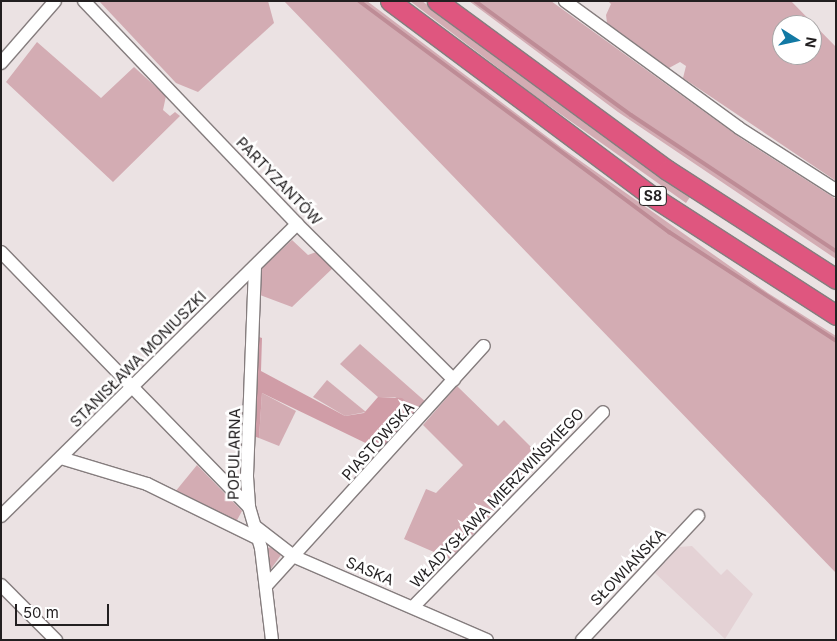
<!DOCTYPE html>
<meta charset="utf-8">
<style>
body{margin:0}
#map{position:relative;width:837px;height:641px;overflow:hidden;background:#ebe2e3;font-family:Inter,sans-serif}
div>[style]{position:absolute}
.built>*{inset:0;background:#e4d2d5}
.green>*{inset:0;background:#d3acb3}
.forest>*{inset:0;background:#d09da7}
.stream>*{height:4px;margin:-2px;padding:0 2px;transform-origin:2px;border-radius:2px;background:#be8c96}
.roads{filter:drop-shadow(1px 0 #857d7e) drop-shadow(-1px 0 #857d7e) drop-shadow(0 1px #857d7e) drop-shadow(0 -1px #857d7e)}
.minor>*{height:12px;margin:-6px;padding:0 6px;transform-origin:6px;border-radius:6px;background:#fff}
.highway>*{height:19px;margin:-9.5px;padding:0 9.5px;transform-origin:9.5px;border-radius:9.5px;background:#df567f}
span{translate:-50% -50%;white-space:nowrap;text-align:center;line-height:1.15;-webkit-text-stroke:5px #fff;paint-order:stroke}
.shield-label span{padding:1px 4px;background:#fff;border:1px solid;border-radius:4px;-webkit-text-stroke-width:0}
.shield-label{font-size:14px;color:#221f20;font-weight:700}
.street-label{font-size:15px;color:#221f20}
.frame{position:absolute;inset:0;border:2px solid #221f20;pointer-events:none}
.north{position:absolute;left:772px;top:15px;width:50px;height:50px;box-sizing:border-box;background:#fff;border:1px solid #a7a5a6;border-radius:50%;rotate:100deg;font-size:14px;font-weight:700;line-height:20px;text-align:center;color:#221f20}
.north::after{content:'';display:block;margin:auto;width:18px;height:22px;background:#1279a4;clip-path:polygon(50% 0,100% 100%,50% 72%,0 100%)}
.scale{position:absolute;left:15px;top:604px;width:94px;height:22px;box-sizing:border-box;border:2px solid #221f20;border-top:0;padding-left:6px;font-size:15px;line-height:18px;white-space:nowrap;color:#221f20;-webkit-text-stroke:4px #fff;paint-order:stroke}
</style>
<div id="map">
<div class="built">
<div style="clip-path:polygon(692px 546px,721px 575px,727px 569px,753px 594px,725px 639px,655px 573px,679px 547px)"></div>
</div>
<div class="green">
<div style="clip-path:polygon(99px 1px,268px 1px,274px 23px,198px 92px,176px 83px)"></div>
<div style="clip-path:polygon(284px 1px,367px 1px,562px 148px,768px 293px,836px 336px,836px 573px)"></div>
<div style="clip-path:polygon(410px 1px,422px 1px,690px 197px,686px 203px,535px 96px)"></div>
<div style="clip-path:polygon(469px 1px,551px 1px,742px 139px,836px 199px,836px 259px,618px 112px)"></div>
<div style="clip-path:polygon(evenodd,608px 1px,791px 1px,836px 47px,836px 181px,683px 78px,686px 66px,680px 62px,669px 68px,607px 23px,606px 15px,611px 4px,608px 1px,782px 25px,812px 25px,812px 55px,782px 55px,782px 25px)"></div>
<div style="clip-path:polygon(37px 42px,101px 98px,134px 67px,166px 96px,163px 110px,170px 116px,175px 112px,180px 116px,113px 182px,6px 82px)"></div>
<div style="clip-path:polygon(292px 240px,308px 255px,319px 251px,334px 267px,292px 307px,260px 295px,261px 269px)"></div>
<div style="clip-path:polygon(360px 344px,427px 403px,419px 412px,395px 397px,378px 397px,340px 364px)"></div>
<div style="clip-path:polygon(327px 380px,366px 412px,345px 416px,313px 397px)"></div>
<div style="clip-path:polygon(457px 386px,498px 426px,504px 420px,544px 460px,450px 559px,404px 539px,426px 489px,436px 493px,463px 465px,423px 425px)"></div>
<div style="clip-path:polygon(262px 393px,296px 411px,279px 446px,259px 438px)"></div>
<div style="clip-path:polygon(197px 465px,242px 511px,236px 522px,175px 492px)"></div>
<div style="clip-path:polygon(273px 547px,281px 555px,268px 573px,266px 548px)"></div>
</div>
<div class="forest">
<div style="clip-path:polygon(259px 337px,262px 338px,261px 371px,345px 416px,364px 413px,378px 397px,402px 398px,419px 412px,384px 450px,378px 449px,262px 393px,259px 438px,253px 436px)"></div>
</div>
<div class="stream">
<div style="left:359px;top:1px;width:387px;rotate:36.7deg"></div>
<div style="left:669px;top:232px;width:199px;rotate:33.1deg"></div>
<div style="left:475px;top:1px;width:193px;rotate:36.2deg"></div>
<div style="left:631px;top:115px;width:246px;rotate:33.6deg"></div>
</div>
<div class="roads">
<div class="minor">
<div style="left:84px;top:1px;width:308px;rotate:46.3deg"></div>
<div style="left:297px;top:224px;width:221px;rotate:44.8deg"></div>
<div style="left:565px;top:1px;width:215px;rotate:36.1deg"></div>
<div style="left:739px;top:128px;width:115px;rotate:32.6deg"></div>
<div style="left:1px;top:63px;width:82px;rotate:-48.9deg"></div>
<div style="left:1px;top:252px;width:356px;rotate:45.8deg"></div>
<div style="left:255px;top:267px;width:210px;rotate:92.2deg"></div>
<div style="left:247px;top:477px;width:30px;rotate:86deg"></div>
<div style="left:249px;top:507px;width:43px;rotate:73.7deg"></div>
<div style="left:261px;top:548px;width:93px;rotate:83.2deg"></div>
<div style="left:61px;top:458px;width:90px;rotate:16.8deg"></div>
<div style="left:147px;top:484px;width:125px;rotate:26.2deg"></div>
<div style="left:1px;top:516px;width:416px;rotate:-44.6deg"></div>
<div style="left:256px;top:527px;width:49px;rotate:37.6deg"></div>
<div style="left:295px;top:557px;width:209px;rotate:23.4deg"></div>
<div style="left:1px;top:585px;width:78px;rotate:45deg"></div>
<div style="left:266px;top:586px;width:324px;rotate:-47.8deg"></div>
<div style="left:413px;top:607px;width:272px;rotate:-45.7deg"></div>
<div style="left:582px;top:640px;width:170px;rotate:-46.9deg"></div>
</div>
<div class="highway">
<div style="left:390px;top:1px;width:324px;rotate:36.7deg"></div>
<div style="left:650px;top:195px;width:221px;rotate:32.8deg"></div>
<div style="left:437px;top:1px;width:285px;rotate:36.3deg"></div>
<div style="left:667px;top:170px;width:201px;rotate:32.8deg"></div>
</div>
</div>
<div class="shield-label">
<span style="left:653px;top:196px">S8</span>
</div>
<div class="street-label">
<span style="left:279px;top:181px;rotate:46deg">PARTYZANTÓW</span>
<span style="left:138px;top:359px;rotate:-45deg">STANISŁAWA MONIUSZKI</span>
<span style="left:378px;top:441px;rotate:-48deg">PIASTOWSKA</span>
<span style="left:234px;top:454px;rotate:-89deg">POPULARNA</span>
<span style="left:497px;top:498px;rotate:-46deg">WŁADYSŁAWA MIERZWIŃSKIEGO</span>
<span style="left:628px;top:567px;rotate:-46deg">SŁOWIAŃSKA</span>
<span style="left:370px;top:571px;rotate:23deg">SASKA</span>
</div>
<div class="frame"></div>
<div class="north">N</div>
<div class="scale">50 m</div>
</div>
